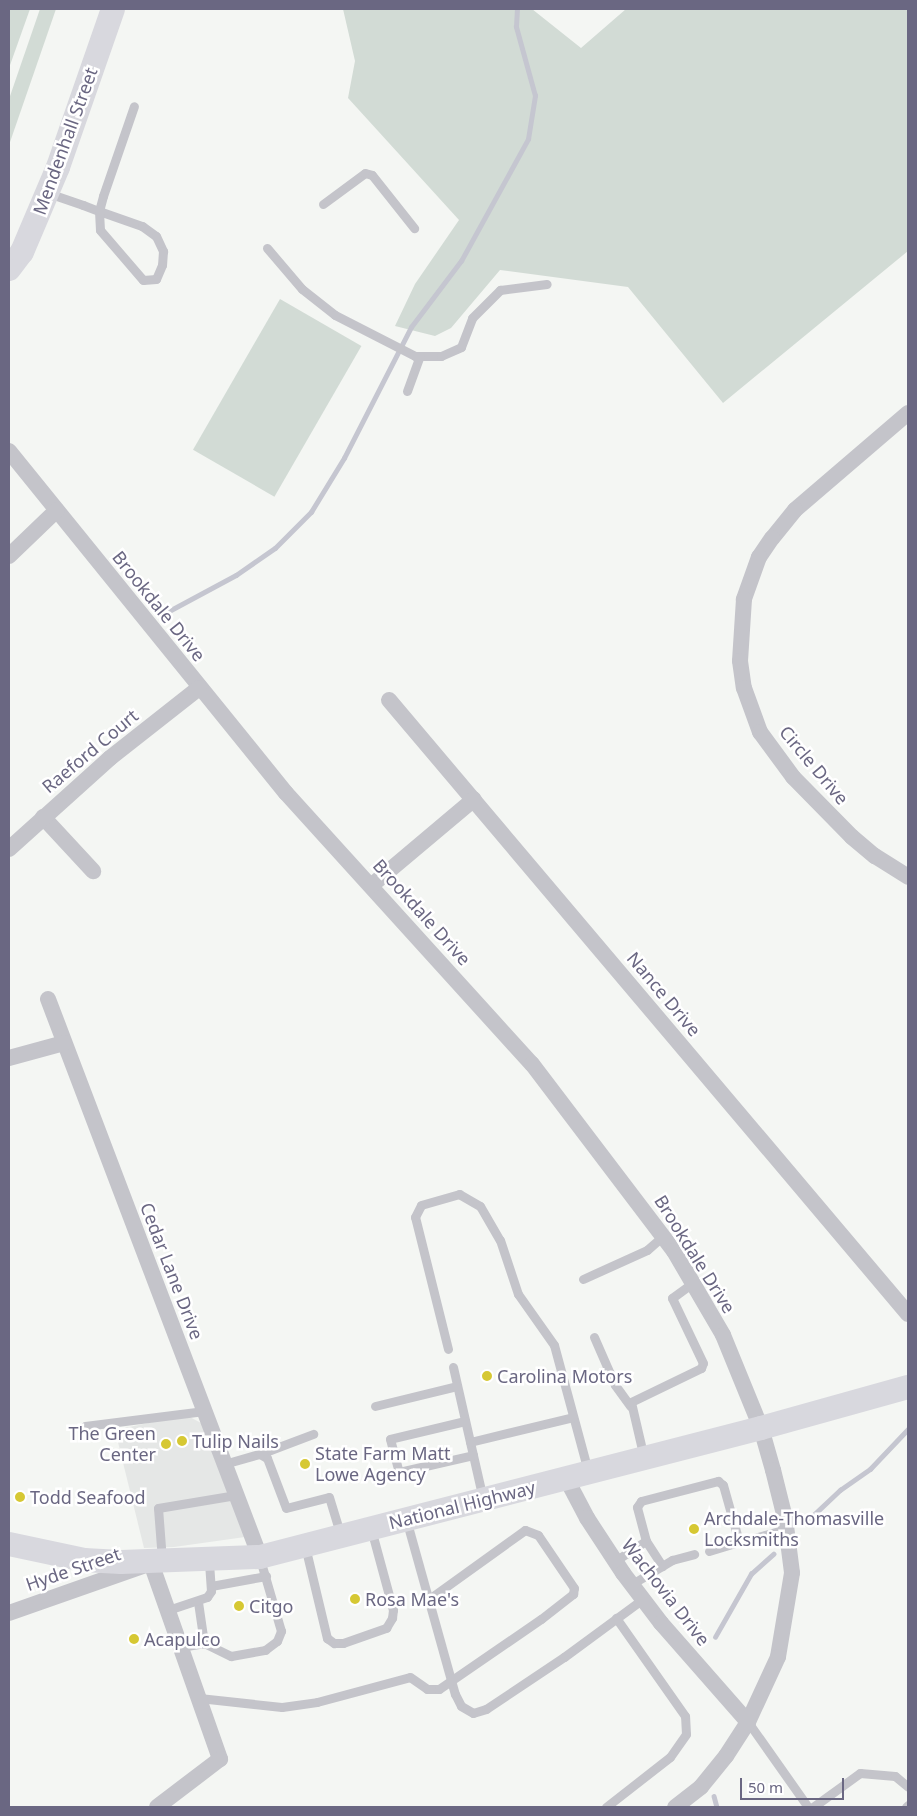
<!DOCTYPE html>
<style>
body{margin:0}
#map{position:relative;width:917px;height:1816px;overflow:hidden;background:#f4f6f3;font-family:"Noto Sans",sans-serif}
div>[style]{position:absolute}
.built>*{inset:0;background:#e5e7e6}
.green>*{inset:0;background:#d2dbd5;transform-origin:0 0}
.stream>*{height:4.5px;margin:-2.25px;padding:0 2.25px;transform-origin:2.25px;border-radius:2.25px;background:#c5c6d0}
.lane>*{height:9px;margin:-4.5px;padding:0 4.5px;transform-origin:4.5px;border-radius:4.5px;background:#c4c4ca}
.street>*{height:16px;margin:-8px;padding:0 8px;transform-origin:8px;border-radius:8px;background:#c4c4ca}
.secondary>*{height:24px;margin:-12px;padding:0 12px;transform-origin:12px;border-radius:12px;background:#d8d8de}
.dots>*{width:14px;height:14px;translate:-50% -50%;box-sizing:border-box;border:2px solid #fff;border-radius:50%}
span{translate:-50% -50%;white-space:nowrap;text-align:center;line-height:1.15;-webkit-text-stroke:5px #fff;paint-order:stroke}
.street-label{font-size:18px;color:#6a6782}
.poi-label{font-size:18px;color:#6a6782}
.left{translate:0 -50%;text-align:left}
.right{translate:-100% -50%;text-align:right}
.frame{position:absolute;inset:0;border:10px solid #6a6782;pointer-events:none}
.scale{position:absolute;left:740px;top:1778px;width:104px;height:22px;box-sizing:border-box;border:2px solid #6a6782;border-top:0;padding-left:6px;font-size:15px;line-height:18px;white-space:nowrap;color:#6a6782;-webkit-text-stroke:4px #fff;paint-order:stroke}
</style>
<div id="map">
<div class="built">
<div style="clip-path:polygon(186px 1415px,203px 1424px,245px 1537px,174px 1547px,144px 1548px,115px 1430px)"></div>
</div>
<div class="green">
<div style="clip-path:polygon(9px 9px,30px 9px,9px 68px)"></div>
<div style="clip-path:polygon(40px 9px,56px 9px,9px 145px,9px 99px)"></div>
<div style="clip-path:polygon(343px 9px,532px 9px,581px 48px,626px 9px,908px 9px,908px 251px,723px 403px,628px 287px,500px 270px,451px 328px,435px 336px,395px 326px,415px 284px,459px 220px,348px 98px,355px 61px)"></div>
<div style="left:280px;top:299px;width:94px;height:174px;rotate:30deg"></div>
</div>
<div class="stream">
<div style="left:169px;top:611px;width:76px;rotate:-28.2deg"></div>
<div style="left:236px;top:575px;width:47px;rotate:-34.7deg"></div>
<div style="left:275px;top:548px;width:51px;rotate:-45deg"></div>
<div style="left:311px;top:512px;width:63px;rotate:-58.6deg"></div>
<div style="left:344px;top:458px;width:147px;rotate:-62.9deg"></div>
<div style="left:411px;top:327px;width:83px;rotate:-52.9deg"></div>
<div style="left:461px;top:261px;width:139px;rotate:-61.2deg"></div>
<div style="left:528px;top:139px;width:44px;rotate:-80.8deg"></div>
<div style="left:535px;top:96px;width:72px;rotate:-105.4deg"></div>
<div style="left:516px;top:27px;width:18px;rotate:-87deg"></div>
<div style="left:804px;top:1524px;width:50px;rotate:-43.4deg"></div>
<div style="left:840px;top:1490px;width:37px;rotate:-35deg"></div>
<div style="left:870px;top:1469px;width:55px;rotate:-46.5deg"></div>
<div style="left:715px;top:1637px;width:73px;rotate:-60.3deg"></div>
<div style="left:751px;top:1574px;width:30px;rotate:-42deg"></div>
<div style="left:714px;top:1796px;width:11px;rotate:75deg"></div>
</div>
<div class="lane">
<div style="left:48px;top:193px;width:37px;rotate:19deg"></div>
<div style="left:83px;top:205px;width:17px;rotate:21deg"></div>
<div style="left:99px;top:211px;width:46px;rotate:19.2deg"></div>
<div style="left:142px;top:226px;width:17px;rotate:36deg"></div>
<div style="left:156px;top:236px;width:17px;rotate:65deg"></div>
<div style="left:163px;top:251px;width:14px;rotate:94deg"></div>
<div style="left:162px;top:265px;width:15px;rotate:113deg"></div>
<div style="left:156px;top:279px;width:13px;rotate:176deg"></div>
<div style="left:143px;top:280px;width:66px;rotate:-130.7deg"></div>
<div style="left:100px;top:230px;width:19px;rotate:-93deg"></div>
<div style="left:99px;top:211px;width:16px;rotate:-75deg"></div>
<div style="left:103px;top:196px;width:95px;rotate:-71deg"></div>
<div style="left:323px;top:204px;width:52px;rotate:-36.4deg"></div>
<div style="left:365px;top:173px;width:7px;rotate:16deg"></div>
<div style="left:372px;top:175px;width:68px;rotate:51.6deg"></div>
<div style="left:267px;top:248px;width:54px;rotate:49.5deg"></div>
<div style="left:302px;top:289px;width:42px;rotate:38.2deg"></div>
<div style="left:335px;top:315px;width:90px;rotate:27.1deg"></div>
<div style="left:415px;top:356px;width:26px"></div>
<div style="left:441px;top:356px;width:22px;rotate:-24deg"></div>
<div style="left:461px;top:347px;width:31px;rotate:-69deg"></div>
<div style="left:472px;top:318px;width:40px;rotate:-45deg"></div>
<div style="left:500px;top:290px;width:47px;rotate:-7.3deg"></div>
<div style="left:407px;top:391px;width:37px;rotate:-70deg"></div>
<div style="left:583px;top:1279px;width:70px;rotate:-24.4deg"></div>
<div style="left:647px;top:1250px;width:21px;rotate:-41deg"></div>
<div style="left:594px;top:1337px;width:52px;rotate:66.4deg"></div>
<div style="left:615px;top:1385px;width:26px;rotate:54deg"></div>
<div style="left:448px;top:1349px;width:136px;rotate:-104deg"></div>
<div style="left:415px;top:1217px;width:13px;rotate:-63deg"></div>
<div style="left:421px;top:1205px;width:40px;rotate:-16deg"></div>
<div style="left:459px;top:1194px;width:24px;rotate:30deg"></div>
<div style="left:480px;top:1206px;width:39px;rotate:60deg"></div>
<div style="left:500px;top:1240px;width:57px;rotate:71.6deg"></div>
<div style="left:518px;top:1294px;width:62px;rotate:54.8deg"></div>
<div style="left:554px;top:1345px;width:131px;rotate:74.9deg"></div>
<div style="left:453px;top:1367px;width:135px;rotate:77.2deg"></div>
<div style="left:375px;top:1406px;width:84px;rotate:-13.7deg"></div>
<div style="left:465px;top:1421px;width:77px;rotate:166.5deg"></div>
<div style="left:390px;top:1439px;width:34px;rotate:75deg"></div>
<div style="left:399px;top:1472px;width:76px;rotate:-12.9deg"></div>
<div style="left:85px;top:1426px;width:120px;rotate:-7.2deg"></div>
<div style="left:470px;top:1442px;width:106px;rotate:-13.6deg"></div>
<div style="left:260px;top:1454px;width:57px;rotate:-20.7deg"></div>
<div style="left:644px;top:1458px;width:57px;rotate:-103.1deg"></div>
<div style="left:631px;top:1402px;width:78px;rotate:-25.9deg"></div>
<div style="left:701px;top:1368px;width:5px;rotate:-68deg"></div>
<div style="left:703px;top:1363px;width:72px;rotate:-115.5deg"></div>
<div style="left:672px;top:1298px;width:26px;rotate:-36deg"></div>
<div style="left:224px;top:1464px;width:37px;rotate:-16deg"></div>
<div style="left:260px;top:1454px;width:8px;rotate:30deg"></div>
<div style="left:267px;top:1458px;width:53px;rotate:69.2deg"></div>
<div style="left:286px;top:1508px;width:44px;rotate:-14.3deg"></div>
<div style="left:329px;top:1497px;width:39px;rotate:73deg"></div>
<div style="left:406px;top:1519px;width:182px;rotate:74.4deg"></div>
<div style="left:455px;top:1694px;width:13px;rotate:63deg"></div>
<div style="left:461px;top:1706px;width:14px;rotate:30deg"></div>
<div style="left:473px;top:1713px;width:14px;rotate:-17deg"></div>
<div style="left:486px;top:1709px;width:94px;rotate:-33.7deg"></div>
<div style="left:564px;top:1657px;width:98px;rotate:-36.3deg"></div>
<div style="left:646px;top:1541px;width:30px;rotate:57deg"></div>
<div style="left:305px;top:1546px;width:95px;rotate:76.6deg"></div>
<div style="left:327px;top:1638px;width:9px;rotate:36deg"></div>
<div style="left:334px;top:1643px;width:9px"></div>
<div style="left:343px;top:1643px;width:46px;rotate:-19.2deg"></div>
<div style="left:386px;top:1628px;width:12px;rotate:-59deg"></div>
<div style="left:392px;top:1618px;width:8px;rotate:-83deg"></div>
<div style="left:393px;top:1610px;width:84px;rotate:-105.2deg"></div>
<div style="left:709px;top:1551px;width:31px;rotate:-17deg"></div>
<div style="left:162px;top:1560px;width:52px;rotate:-94.4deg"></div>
<div style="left:158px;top:1508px;width:79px;rotate:-9.5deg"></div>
<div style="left:615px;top:1561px;width:37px;rotate:-33deg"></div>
<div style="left:646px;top:1541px;width:35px;rotate:-105deg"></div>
<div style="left:637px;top:1507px;width:7px;rotate:-56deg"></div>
<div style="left:641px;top:1501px;width:80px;rotate:-14.6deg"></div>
<div style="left:718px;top:1481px;width:6px;rotate:39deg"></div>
<div style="left:723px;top:1485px;width:59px;rotate:74.3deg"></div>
<div style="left:739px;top:1542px;width:50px;rotate:-15.2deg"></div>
<div style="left:632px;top:1584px;width:47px;rotate:-31deg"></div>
<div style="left:672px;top:1560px;width:23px;rotate:-15deg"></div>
<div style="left:211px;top:1586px;width:56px;rotate:-10.3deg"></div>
<div style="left:198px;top:1602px;width:41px;rotate:81.7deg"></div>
<div style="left:168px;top:1610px;width:41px;rotate:-18.4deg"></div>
<div style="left:207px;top:1597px;width:7px;rotate:-56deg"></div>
<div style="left:211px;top:1591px;width:31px;rotate:-94deg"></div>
<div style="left:180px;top:1647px;width:24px;rotate:-9deg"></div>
<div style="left:204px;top:1643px;width:30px;rotate:26deg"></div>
<div style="left:231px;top:1656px;width:35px;rotate:-10deg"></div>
<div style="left:265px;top:1650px;width:15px;rotate:-37deg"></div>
<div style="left:277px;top:1641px;width:11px;rotate:-68deg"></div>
<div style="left:281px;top:1631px;width:75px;rotate:-106.3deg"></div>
<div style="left:199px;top:1698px;width:83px;rotate:6.2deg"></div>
<div style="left:282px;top:1707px;width:35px;rotate:-8deg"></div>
<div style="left:317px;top:1702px;width:96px;rotate:-15deg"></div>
<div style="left:410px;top:1677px;width:21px;rotate:35deg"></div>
<div style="left:427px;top:1689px;width:12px"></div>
<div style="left:439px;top:1689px;width:124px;rotate:-34.5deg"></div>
<div style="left:541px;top:1619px;width:41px;rotate:-38deg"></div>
<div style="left:573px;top:1594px;width:6px;rotate:-81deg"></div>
<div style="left:574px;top:1588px;width:64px;rotate:-124.2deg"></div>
<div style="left:538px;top:1535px;width:14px;rotate:-159deg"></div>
<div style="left:525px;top:1530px;width:118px;rotate:144.3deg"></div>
<div style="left:748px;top:1722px;width:104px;rotate:54.8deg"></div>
<div style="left:606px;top:1807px;width:81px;rotate:-38deg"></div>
<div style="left:670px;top:1757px;width:28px;rotate:-55deg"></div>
<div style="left:686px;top:1734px;width:18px;rotate:-93deg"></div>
<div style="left:685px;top:1716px;width:120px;rotate:-125.1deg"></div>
<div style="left:813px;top:1807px;width:58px;rotate:-35.9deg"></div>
<div style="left:860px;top:1773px;width:35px;rotate:5deg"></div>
<div style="left:895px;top:1776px;width:17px;rotate:40deg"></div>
<div style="left:906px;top:1807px;width:3px;rotate:-45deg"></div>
</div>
<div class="street">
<div style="left:908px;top:413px;width:149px;rotate:139.4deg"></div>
<div style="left:795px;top:510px;width:36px;rotate:129deg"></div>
<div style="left:772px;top:538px;width:23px;rotate:124deg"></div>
<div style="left:759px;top:557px;width:45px;rotate:109.7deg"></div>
<div style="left:744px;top:599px;width:62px;rotate:93.7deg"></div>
<div style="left:740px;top:661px;width:27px;rotate:82deg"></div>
<div style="left:744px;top:688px;width:47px;rotate:70deg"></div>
<div style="left:760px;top:732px;width:56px;rotate:53.7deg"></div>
<div style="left:793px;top:777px;width:84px;rotate:45.5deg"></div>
<div style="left:852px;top:837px;width:30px;rotate:40deg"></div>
<div style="left:875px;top:856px;width:39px;rotate:32deg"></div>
<div style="left:9px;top:451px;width:440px;rotate:51deg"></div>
<div style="left:286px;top:793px;width:366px;rotate:47.8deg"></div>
<div style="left:532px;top:1064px;width:235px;rotate:52.8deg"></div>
<div style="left:674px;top:1251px;width:97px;rotate:59.7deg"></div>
<div style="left:723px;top:1335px;width:100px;rotate:67.8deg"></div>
<div style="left:761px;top:1428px;width:44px;rotate:74.1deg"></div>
<div style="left:773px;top:1470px;width:49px;rotate:76deg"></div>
<div style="left:785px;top:1518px;width:55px;rotate:82.7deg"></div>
<div style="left:792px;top:1573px;width:85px;rotate:99.5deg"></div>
<div style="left:778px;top:1657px;width:72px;rotate:114.8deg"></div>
<div style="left:748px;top:1722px;width:40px;rotate:122.9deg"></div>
<div style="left:726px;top:1756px;width:40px;rotate:129deg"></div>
<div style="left:701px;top:1787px;width:33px;rotate:142deg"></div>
<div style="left:9px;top:556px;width:66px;rotate:-43.8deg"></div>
<div style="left:389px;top:700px;width:804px;rotate:49.79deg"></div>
<div style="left:43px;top:817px;width:74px;rotate:47.2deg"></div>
<div style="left:9px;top:849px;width:136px;rotate:-42deg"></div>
<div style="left:110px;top:758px;width:113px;rotate:-38.2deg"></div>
<div style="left:372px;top:885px;width:133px;rotate:-40.1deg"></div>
<div style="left:48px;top:999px;width:597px;rotate:69.2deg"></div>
<div style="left:9px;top:1058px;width:57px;rotate:-15.3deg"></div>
<div style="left:566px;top:1478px;width:45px;rotate:62.3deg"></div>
<div style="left:587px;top:1518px;width:66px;rotate:56.8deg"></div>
<div style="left:623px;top:1573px;width:63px;rotate:52.8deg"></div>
<div style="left:661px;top:1623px;width:132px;rotate:48.7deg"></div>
<div style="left:9px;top:1613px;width:151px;rotate:-19.4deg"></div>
<div style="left:151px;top:1563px;width:208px;rotate:70.6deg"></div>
<div style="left:220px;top:1759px;width:79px;rotate:142.7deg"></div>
</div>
<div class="secondary">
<div style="left:9px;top:269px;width:21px;rotate:-53deg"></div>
<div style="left:22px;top:252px;width:92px;rotate:-67deg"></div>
<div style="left:58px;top:167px;width:167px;rotate:-70.8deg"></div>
<div style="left:9px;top:1544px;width:77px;rotate:12deg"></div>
<div style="left:84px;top:1560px;width:37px;rotate:3deg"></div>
<div style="left:121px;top:1562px;width:139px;rotate:-2.1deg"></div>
<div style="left:260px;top:1557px;width:517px;rotate:-14.44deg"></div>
<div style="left:761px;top:1428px;width:153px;rotate:-15.6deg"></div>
</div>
<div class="dots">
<div style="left:487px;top:1376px;background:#d6c833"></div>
<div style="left:182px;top:1441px;background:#d6c833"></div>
<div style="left:166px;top:1444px;background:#d6c833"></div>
<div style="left:305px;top:1464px;background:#d6c833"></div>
<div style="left:20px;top:1497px;background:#d6c833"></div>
<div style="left:694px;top:1529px;background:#d6c833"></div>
<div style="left:355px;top:1599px;background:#d6c833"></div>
<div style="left:239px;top:1606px;background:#d6c833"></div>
<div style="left:134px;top:1639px;background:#d6c833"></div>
</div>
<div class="street-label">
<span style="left:65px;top:141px;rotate:-70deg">Mendenhall Street</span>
<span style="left:159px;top:606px;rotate:51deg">Brookdale Drive</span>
<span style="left:90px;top:751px;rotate:-40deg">Raeford Court</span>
<span style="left:814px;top:765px;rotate:50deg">Circle Drive</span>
<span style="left:422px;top:912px;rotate:48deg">Brookdale Drive</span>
<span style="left:664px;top:994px;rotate:50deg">Nance Drive</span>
<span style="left:695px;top:1254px;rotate:58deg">Brookdale Drive</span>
<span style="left:172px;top:1271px;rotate:69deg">Cedar Lane Drive</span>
<span style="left:462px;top:1505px;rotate:-14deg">National Highway</span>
<span style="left:73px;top:1569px;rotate:-19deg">Hyde Street</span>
<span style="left:666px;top:1592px;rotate:52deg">Wachovia Drive</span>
</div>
<div class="poi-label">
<span class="left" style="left:497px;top:1376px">Carolina Motors</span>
<span class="right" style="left:156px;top:1444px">The Green<br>Center</span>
<span class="left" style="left:192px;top:1441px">Tulip Nails</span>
<span class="left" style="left:315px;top:1464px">State Farm Matt<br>Lowe Agency</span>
<span class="left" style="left:30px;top:1497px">Todd Seafood</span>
<span class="left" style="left:704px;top:1529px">Archdale-Thomasville<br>Locksmiths</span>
<span class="left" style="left:365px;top:1599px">Rosa Mae's</span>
<span class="left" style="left:249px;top:1606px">Citgo</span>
<span class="left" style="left:144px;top:1639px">Acapulco</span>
</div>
<div class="frame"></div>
<div class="scale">50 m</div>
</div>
